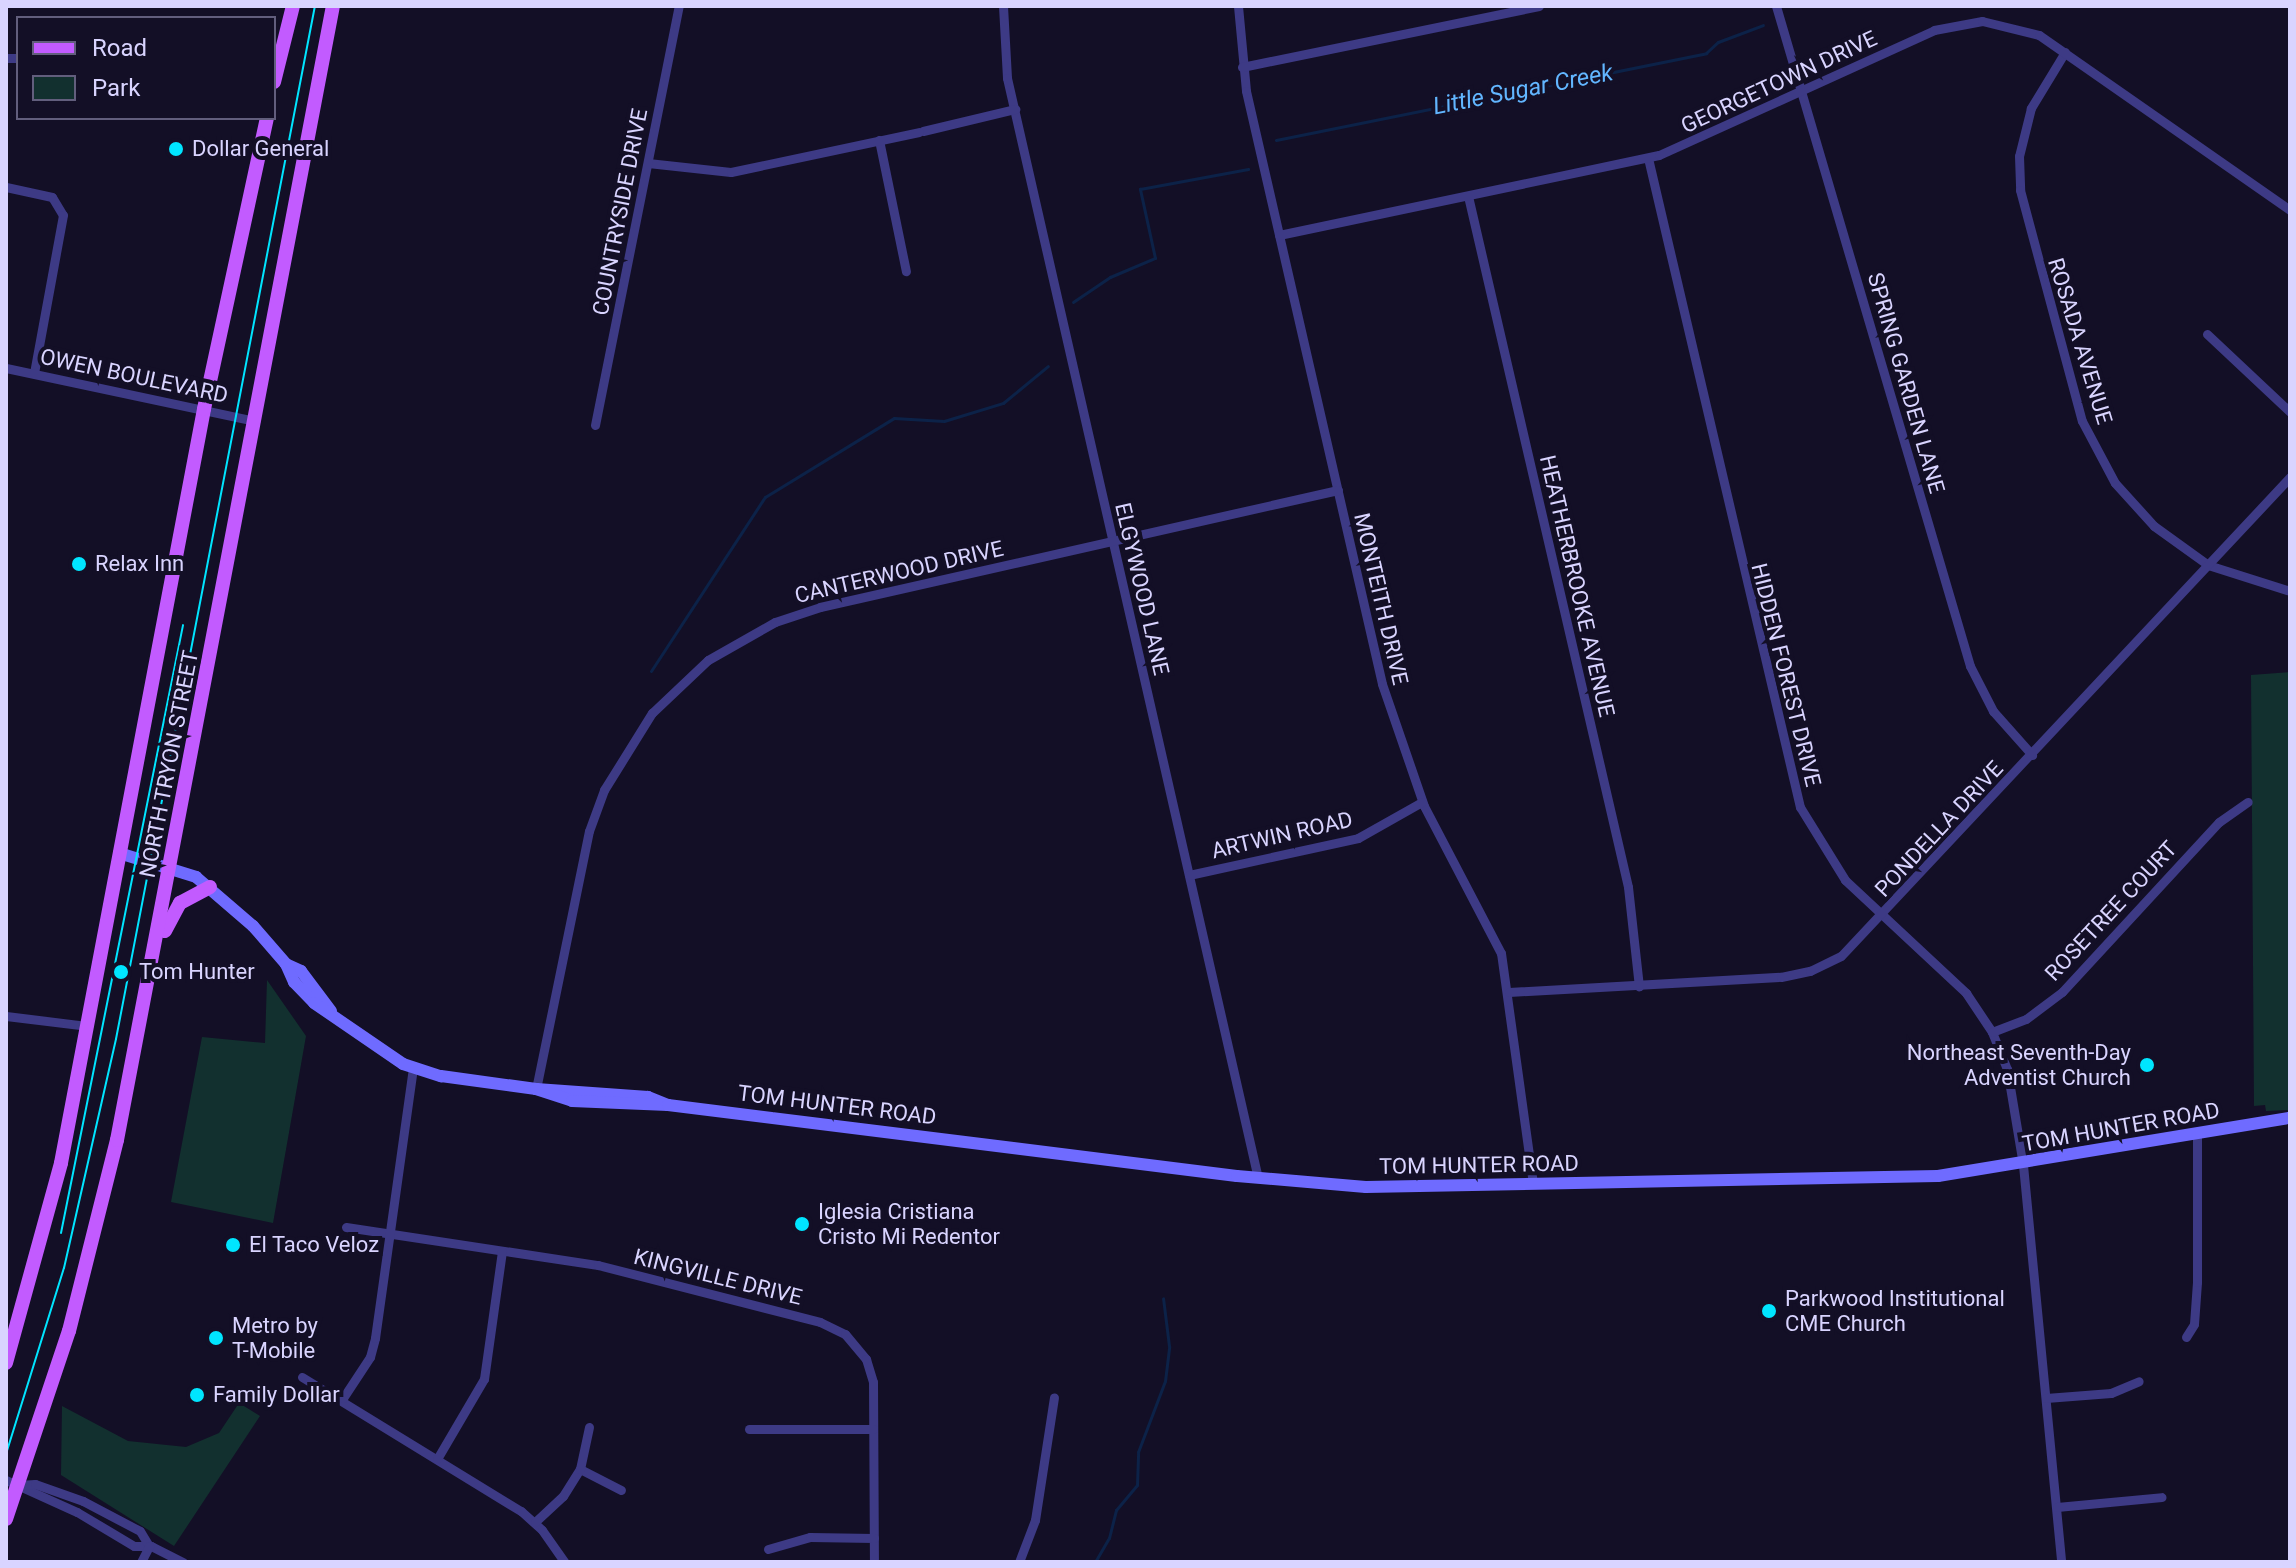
<!DOCTYPE html>
<style>
body{margin:0}
#map{position:relative;width:2296px;height:1568px;overflow:hidden;background:#130f26;font-family:Roboto,sans-serif}
div>[style]{position:absolute}
.green>*{inset:0;background:#12302f}
.stream>*{height:3px;margin:-1.5px;padding:0 1.5px;transform-origin:1.5px;border-radius:1.5px;background:#0c2248}
.street>*{height:9px;margin:-4.5px;padding:0 4.5px;transform-origin:4.5px;border-radius:4.5px;background:#3d3a85}
.secondary>*{height:12px;margin:-6px;padding:0 6px;transform-origin:6px;border-radius:6px;background:#6f6bff}
.primary>*{height:14px;margin:-7px;padding:0 7px;transform-origin:7px;border-radius:7px;background:#c25bff}
.tram>*{height:2px;margin:-1px;padding:0 1px;transform-origin:1px;border-radius:1px;background:#00e5ff}
.dots>*{width:22px;height:22px;translate:-50% -50%;box-sizing:border-box;border:4px solid #130f26;border-radius:50%}
span{translate:-50% -50%;white-space:nowrap;text-align:center;line-height:1.15;-webkit-text-stroke:8px #130f26;paint-order:stroke}
.street-label{font-size:22px;color:#d9d4ff}
.poi-label{font-size:22px;color:#d9d4ff}
.left{translate:0 -50%;text-align:left}
.right{translate:-100% -50%;text-align:right}
.water-label{font-size:24px;color:#62b6ff;font-style:italic}
.frame{position:absolute;inset:0;border:8px solid #d9d4ff;pointer-events:none}
.legend{position:absolute;left:16px;top:16px;width:260px;height:104px;box-sizing:border-box;background:#130f26;border:2px solid #625e7d;margin:0;padding:10px 14px;list-style:none;font-size:24px;color:#d9d4ff}
.legend li{display:flex;align-items:center;gap:16px;height:40px}
.legend b{width:40px;border:2px solid #625e7d}
</style>
<div id="map">
<div class="green">
<div style="clip-path:polygon(2290px 672px,2290px 1110px,2266px 1111px,2265px 1105px,2254px 1106px,2251px 675px)"></div>
<div style="clip-path:polygon(267px 980px,306px 1036px,273px 1223px,171px 1202px,202px 1037px,265px 1043px)"></div>
<div style="clip-path:polygon(239px 1403px,260px 1416px,174px 1546px,61px 1475px,62px 1406px,128px 1441px,186px 1447px,219px 1433px)"></div>
</div>
<div class="stream">
<div style="left:1276px;top:140px;width:439px;rotate:-11.4deg"></div>
<div style="left:1706px;top:53px;width:16px;rotate:-43deg"></div>
<div style="left:1718px;top:42px;width:48px;rotate:-20.7deg"></div>
<div style="left:1073px;top:302px;width:45px;rotate:-34deg"></div>
<div style="left:1110px;top:277px;width:49px;rotate:-22.9deg"></div>
<div style="left:1155px;top:258px;width:71px;rotate:-102.3deg"></div>
<div style="left:1140px;top:189px;width:110px;rotate:-10.5deg"></div>
<div style="left:651px;top:671px;width:208px;rotate:-56.8deg"></div>
<div style="left:765px;top:497px;width:151px;rotate:-31.5deg"></div>
<div style="left:894px;top:418px;width:50px;rotate:3.4deg"></div>
<div style="left:944px;top:421px;width:62px;rotate:-17deg"></div>
<div style="left:1003px;top:403px;width:58px;rotate:-39.4deg"></div>
<div style="left:1095px;top:1562px;width:28px;rotate:-60deg"></div>
<div style="left:1109px;top:1538px;width:29px;rotate:-76deg"></div>
<div style="left:1116px;top:1510px;width:33px;rotate:-50deg"></div>
<div style="left:1137px;top:1485px;width:33px;rotate:-88deg"></div>
<div style="left:1138px;top:1452px;width:76px;rotate:-69.2deg"></div>
<div style="left:1165px;top:1381px;width:35px;rotate:-83deg"></div>
<div style="left:1169px;top:1346px;width:48px;rotate:-97.1deg"></div>
</div>
<div class="street">
<div style="left:1003px;top:6px;width:72px;rotate:86.8deg"></div>
<div style="left:1007px;top:78px;width:1128px;rotate:77.15deg"></div>
<div style="left:1238px;top:6px;width:85px;rotate:84.6deg"></div>
<div style="left:1246px;top:91px;width:608px;rotate:77.08deg"></div>
<div style="left:1382px;top:684px;width:129px;rotate:71deg"></div>
<div style="left:1424px;top:806px;width:166px;rotate:62.4deg"></div>
<div style="left:1501px;top:953px;width:233px;rotate:82.1deg"></div>
<div style="left:1776px;top:6px;width:688px;rotate:73.62deg"></div>
<div style="left:1970px;top:666px;width:51px;rotate:62.9deg"></div>
<div style="left:1993px;top:711px;width:59px;rotate:48.4deg"></div>
<div style="left:2065px;top:52px;width:66px;rotate:121.3deg"></div>
<div style="left:2031px;top:108px;width:49px;rotate:104deg"></div>
<div style="left:2019px;top:156px;width:34px;rotate:88deg"></div>
<div style="left:2020px;top:190px;width:239px;rotate:75deg"></div>
<div style="left:2082px;top:421px;width:70px;rotate:62deg"></div>
<div style="left:2115px;top:483px;width:58px;rotate:47.8deg"></div>
<div style="left:2154px;top:526px;width:67px;rotate:35.8deg"></div>
<div style="left:2208px;top:565px;width:86px;rotate:17.6deg"></div>
<div style="left:6px;top:58px;width:12px"></div>
<div style="left:1242px;top:67px;width:303px;rotate:-11.6deg"></div>
<div style="left:923px;top:131px;width:95px;rotate:-13.4deg"></div>
<div style="left:879px;top:140px;width:134px;rotate:78.4deg"></div>
<div style="left:1648px;top:158px;width:667px;rotate:76.82deg"></div>
<div style="left:1800px;top:807px;width:86px;rotate:58.3deg"></div>
<div style="left:1845px;top:880px;width:166px;rotate:43deg"></div>
<div style="left:1966px;top:993px;width:47px;rotate:56.3deg"></div>
<div style="left:1992px;top:1032px;width:40px;rotate:68deg"></div>
<div style="left:2007px;top:1069px;width:97px;rotate:80.5deg"></div>
<div style="left:2023px;top:1165px;width:399px;rotate:84.5deg"></div>
<div style="left:648px;top:163px;width:83px;rotate:6.2deg"></div>
<div style="left:731px;top:172px;width:192px;rotate:-12deg"></div>
<div style="left:6px;top:187px;width:47px;rotate:12.3deg"></div>
<div style="left:52px;top:197px;width:21px;rotate:59deg"></div>
<div style="left:63px;top:215px;width:161px;rotate:100.4deg"></div>
<div style="left:1468px;top:196px;width:709px;rotate:76.96deg"></div>
<div style="left:1628px;top:887px;width:100px;rotate:83.7deg"></div>
<div style="left:1279px;top:235px;width:388px;rotate:-11.9deg"></div>
<div style="left:1659px;top:155px;width:302px;rotate:-24.4deg"></div>
<div style="left:1934px;top:30px;width:49px;rotate:-10.6deg"></div>
<div style="left:1982px;top:21px;width:59px;rotate:13.8deg"></div>
<div style="left:2039px;top:35px;width:306px;rotate:34.9deg"></div>
<div style="left:2207px;top:334px;width:114px;rotate:43.2deg"></div>
<div style="left:6px;top:368px;width:255px;rotate:12deg"></div>
<div style="left:595px;top:425px;width:427px;rotate:-78.7deg"></div>
<div style="left:1189px;top:875px;width:173px;rotate:-12.3deg"></div>
<div style="left:1358px;top:838px;width:73px;rotate:-29.4deg"></div>
<div style="left:1509px;top:992px;width:272px;rotate:-3.2deg"></div>
<div style="left:1781px;top:977px;width:30px;rotate:-12deg"></div>
<div style="left:1810px;top:971px;width:34px;rotate:-26deg"></div>
<div style="left:1841px;top:956px;width:657px;rotate:-46.85deg"></div>
<div style="left:6px;top:1016px;width:83px;rotate:7deg"></div>
<div style="left:1992px;top:1032px;width:36px;rotate:-21deg"></div>
<div style="left:2026px;top:1019px;width:45px;rotate:-36.9deg"></div>
<div style="left:2062px;top:992px;width:231px;rotate:-47.3deg"></div>
<div style="left:2219px;top:822px;width:35px;rotate:-35deg"></div>
<div style="left:536px;top:1089px;width:263px;rotate:-78.4deg"></div>
<div style="left:589px;top:831px;width:44px;rotate:-69.9deg"></div>
<div style="left:604px;top:790px;width:91px;rotate:-58.1deg"></div>
<div style="left:652px;top:713px;width:77px;rotate:-43.4deg"></div>
<div style="left:708px;top:660px;width:77px;rotate:-29.6deg"></div>
<div style="left:775px;top:622px;width:47px;rotate:-18.4deg"></div>
<div style="left:820px;top:607px;width:531px;rotate:-12.73deg"></div>
<div style="left:346px;top:1227px;width:255px;rotate:8.6deg"></div>
<div style="left:598px;top:1265px;width:229px;rotate:14.4deg"></div>
<div style="left:820px;top:1322px;width:28px;rotate:26deg"></div>
<div style="left:845px;top:1334px;width:33px;rotate:50deg"></div>
<div style="left:866px;top:1359px;width:24px;rotate:73deg"></div>
<div style="left:873px;top:1382px;width:180px;rotate:89.7deg"></div>
<div style="left:2186px;top:1337px;width:15px;rotate:-58deg"></div>
<div style="left:2194px;top:1324px;width:42px;rotate:-85.9deg"></div>
<div style="left:2197px;top:1282px;width:148px;rotate:-90deg"></div>
<div style="left:302px;top:1377px;width:257px;rotate:31.5deg"></div>
<div style="left:521px;top:1511px;width:28px;rotate:42deg"></div>
<div style="left:542px;top:1530px;width:39px;rotate:55deg"></div>
<div style="left:343px;top:1398px;width:49px;rotate:-56.6deg"></div>
<div style="left:370px;top:1357px;width:20px;rotate:-75deg"></div>
<div style="left:375px;top:1338px;width:273px;rotate:-82deg"></div>
<div style="left:2046px;top:1398px;width:65px;rotate:-4.4deg"></div>
<div style="left:2111px;top:1393px;width:30px;rotate:-23deg"></div>
<div style="left:749px;top:1429px;width:124px"></div>
<div style="left:437px;top:1459px;width:93px;rotate:-59.6deg"></div>
<div style="left:484px;top:1379px;width:129px;rotate:-82deg"></div>
<div style="left:580px;top:1469px;width:46px;rotate:27.1deg"></div>
<div style="left:6px;top:1480px;width:78px;rotate:24.3deg"></div>
<div style="left:77px;top:1512px;width:66px;rotate:30.8deg"></div>
<div style="left:134px;top:1546px;width:17px"></div>
<div style="left:151px;top:1546px;width:36px;rotate:27deg"></div>
<div style="left:19px;top:1485px;width:16px;rotate:-4deg"></div>
<div style="left:35px;top:1484px;width:51px;rotate:19.5deg"></div>
<div style="left:83px;top:1501px;width:64px;rotate:27.8deg"></div>
<div style="left:140px;top:1531px;width:17px;rotate:59deg"></div>
<div style="left:2057px;top:1507px;width:105px;rotate:-5.4deg"></div>
<div style="left:535px;top:1522px;width:38px;rotate:-43deg"></div>
<div style="left:563px;top:1496px;width:32px;rotate:-58deg"></div>
<div style="left:580px;top:1469px;width:43px;rotate:-77.9deg"></div>
<div style="left:768px;top:1549px;width:44px;rotate:-15.9deg"></div>
<div style="left:810px;top:1537px;width:64px;rotate:0.9deg"></div>
<div style="left:141px;top:1562px;width:18px;rotate:-63deg"></div>
<div style="left:1019px;top:1562px;width:45px;rotate:-69.1deg"></div>
<div style="left:1035px;top:1520px;width:124px;rotate:-81.2deg"></div>
</div>
<div class="secondary">
<div style="left:119px;top:853px;width:81px;rotate:17.3deg"></div>
<div style="left:196px;top:877px;width:75px;rotate:40.7deg"></div>
<div style="left:253px;top:926px;width:50px;rotate:49deg"></div>
<div style="left:331px;top:1011px;width:50px;rotate:-126.9deg"></div>
<div style="left:301px;top:971px;width:17px;rotate:-155deg"></div>
<div style="left:286px;top:964px;width:20px;rotate:66deg"></div>
<div style="left:294px;top:982px;width:29px;rotate:46deg"></div>
<div style="left:314px;top:1003px;width:108px;rotate:34.4deg"></div>
<div style="left:403px;top:1064px;width:40px;rotate:18deg"></div>
<div style="left:441px;top:1076px;width:96px;rotate:7.8deg"></div>
<div style="left:668px;top:1105px;width:22px;rotate:-158deg"></div>
<div style="left:648px;top:1097px;width:112px;rotate:-175.9deg"></div>
<div style="left:536px;top:1089px;width:38px;rotate:18deg"></div>
<div style="left:572px;top:1101px;width:96px;rotate:2.4deg"></div>
<div style="left:668px;top:1105px;width:573px;rotate:7.11deg"></div>
<div style="left:1237px;top:1176px;width:129px;rotate:4.9deg"></div>
<div style="left:1366px;top:1187px;width:572px;rotate:-1.1deg"></div>
<div style="left:1938px;top:1176px;width:357px;rotate:-9.4deg"></div>
</div>
<div class="primary">
<div style="left:274px;top:82px;width:78px;rotate:-76deg"></div>
<div style="left:165px;top:931px;width:32px;rotate:-62deg"></div>
<div style="left:180px;top:903px;width:34px;rotate:-28deg"></div>
<div style="left:6px;top:1363px;width:207px;rotate:-74.6deg"></div>
<div style="left:61px;top:1163px;width:767px;rotate:-79.26deg"></div>
<div style="left:204px;top:409px;width:298px;rotate:-77.8deg"></div>
<div style="left:6px;top:1519px;width:198px;rotate:-71.5deg"></div>
<div style="left:69px;top:1331px;width:197px;rotate:-75.9deg"></div>
<div style="left:117px;top:1140px;width:1154px;rotate:-79.22deg"></div>
</div>
<div class="tram">
<div style="left:61px;top:1233px;width:620px;rotate:-78.65deg"></div>
<div style="left:6px;top:1454px;width:195px;rotate:-72.7deg"></div>
<div style="left:64px;top:1268px;width:235px;rotate:-77.2deg"></div>
<div style="left:116px;top:1039px;width:1052px;rotate:-79.1deg"></div>
</div>
<div class="dots">
<div style="left:176px;top:149px;background:#00e5ff"></div>
<div style="left:79px;top:564px;background:#00e5ff"></div>
<div style="left:121px;top:972px;background:#00e5ff"></div>
<div style="left:2147px;top:1065px;background:#00e5ff"></div>
<div style="left:802px;top:1224px;background:#00e5ff"></div>
<div style="left:233px;top:1245px;background:#00e5ff"></div>
<div style="left:1769px;top:1311px;background:#00e5ff"></div>
<div style="left:216px;top:1338px;background:#00e5ff"></div>
<div style="left:197px;top:1395px;background:#00e5ff"></div>
</div>
<div class="street-label">
<span style="left:1779px;top:82px;rotate:-25deg">GEORGETOWN DRIVE</span>
<span style="left:620px;top:212px;rotate:-79deg">COUNTRYSIDE DRIVE</span>
<span style="left:2080px;top:341px;rotate:73deg">ROSADA AVENUE</span>
<span style="left:134px;top:376px;rotate:12deg">OWEN BOULEVARD</span>
<span style="left:1906px;top:383px;rotate:74deg">SPRING GARDEN LANE</span>
<span style="left:899px;top:572px;rotate:-13deg">CANTERWOOD DRIVE</span>
<span style="left:1577px;top:586px;rotate:77deg">HEATHERBROOKE AVENUE</span>
<span style="left:1142px;top:589px;rotate:77deg">ELGYWOOD LANE</span>
<span style="left:1381px;top:599px;rotate:77deg">MONTEITH DRIVE</span>
<span style="left:1786px;top:675px;rotate:76deg">HIDDEN FOREST DRIVE</span>
<span style="left:169px;top:764px;rotate:-79deg">NORTH TRYON STREET</span>
<span style="left:1939px;top:829px;rotate:-47deg">PONDELLA DRIVE</span>
<span style="left:1282px;top:835px;rotate:-13deg">ARTWIN ROAD</span>
<span style="left:2111px;top:911px;rotate:-47deg">ROSETREE COURT</span>
<span style="left:837px;top:1105px;rotate:7deg">TOM HUNTER ROAD</span>
<span style="left:2121px;top:1127px;rotate:-10deg">TOM HUNTER ROAD</span>
<span style="left:1479px;top:1165px;rotate:-1deg">TOM HUNTER ROAD</span>
<span style="left:718px;top:1277px;rotate:14deg">KINGVILLE DRIVE</span>
</div>
<div class="poi-label">
<span class="left" style="left:192px;top:149px">Dollar General</span>
<span class="left" style="left:95px;top:564px">Relax Inn</span>
<span class="left" style="left:139px;top:972px">Tom Hunter</span>
<span class="right" style="left:2131px;top:1065px">Northeast Seventh-Day<br>Adventist Church</span>
<span class="left" style="left:818px;top:1224px">Iglesia Cristiana<br>Cristo Mi Redentor</span>
<span class="left" style="left:249px;top:1245px">El Taco Veloz</span>
<span class="left" style="left:1785px;top:1311px">Parkwood Institutional<br>CME Church</span>
<span class="left" style="left:232px;top:1338px">Metro by<br>T-Mobile</span>
<span class="left" style="left:213px;top:1395px">Family Dollar</span>
</div>
<div class="water-label">
<span style="left:1523px;top:90px;rotate:-11deg">Little Sugar Creek</span>
</div>
<div class="frame"></div>
<ul class="legend">
<li><b style="height:10px;background:#c25bff"></b>Road</li>
<li><b style="height:22px;background:#12302f"></b>Park</li>
</ul>
</div>
